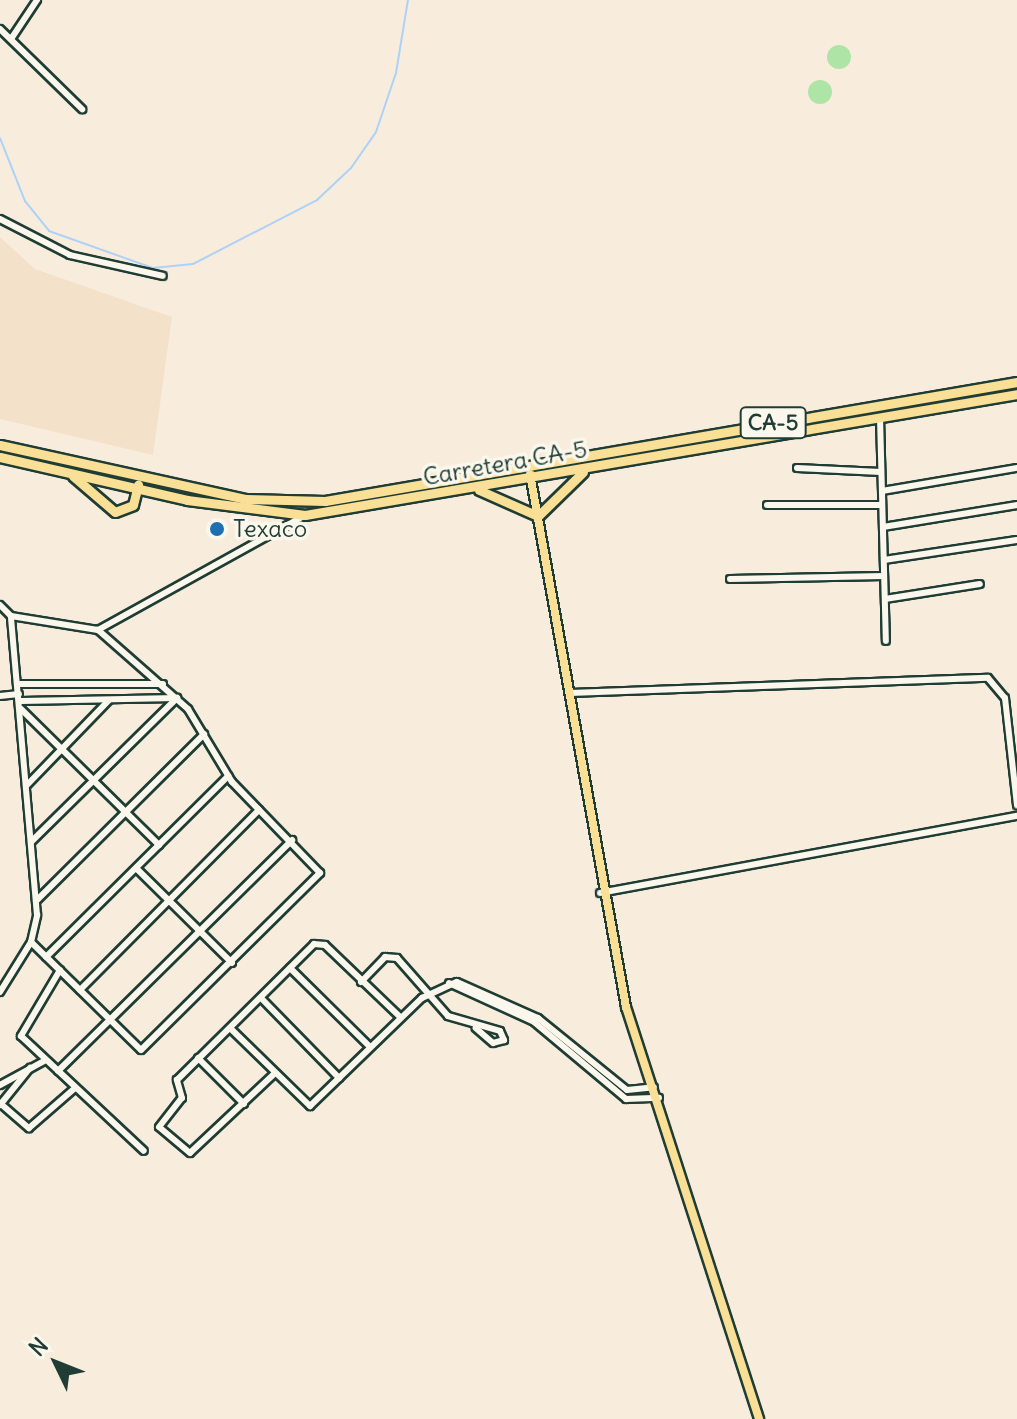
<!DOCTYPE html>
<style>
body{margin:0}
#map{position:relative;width:1017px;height:1419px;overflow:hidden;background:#f8eddc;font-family:Delius,sans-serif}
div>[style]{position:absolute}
.built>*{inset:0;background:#f4e1c9}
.green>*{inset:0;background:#afe4a7}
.round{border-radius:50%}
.stream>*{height:2px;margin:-1px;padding:0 1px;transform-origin:1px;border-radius:1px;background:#aed2f7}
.roads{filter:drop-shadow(2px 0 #1f3d34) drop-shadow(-2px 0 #1f3d34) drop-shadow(0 2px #1f3d34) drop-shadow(0 -2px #1f3d34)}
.minor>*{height:6px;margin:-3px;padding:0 3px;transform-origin:3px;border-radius:3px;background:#fbf7ec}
.major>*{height:8px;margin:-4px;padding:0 4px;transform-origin:4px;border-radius:4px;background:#fadf96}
.highway>*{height:9px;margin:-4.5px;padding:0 4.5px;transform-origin:4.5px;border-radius:4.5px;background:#fadf96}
.dots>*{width:22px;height:22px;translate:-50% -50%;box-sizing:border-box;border:4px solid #fbf7ec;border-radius:50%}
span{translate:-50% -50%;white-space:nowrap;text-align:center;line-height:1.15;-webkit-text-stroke:7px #fbf7ec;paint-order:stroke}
.shield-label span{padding:2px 6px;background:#fbf7ec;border:2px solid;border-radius:6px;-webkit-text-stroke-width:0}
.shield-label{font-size:22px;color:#1f3d34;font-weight:700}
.street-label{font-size:24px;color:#1f3d34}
.poi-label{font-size:24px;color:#1f3d34}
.left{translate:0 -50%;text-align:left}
.north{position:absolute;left:16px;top:1323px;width:80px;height:80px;-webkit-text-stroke:6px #fbf7ec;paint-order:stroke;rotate:313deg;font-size:22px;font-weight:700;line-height:32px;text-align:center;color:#1f3d34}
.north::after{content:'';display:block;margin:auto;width:28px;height:36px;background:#1f3d34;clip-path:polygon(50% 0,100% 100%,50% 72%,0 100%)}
</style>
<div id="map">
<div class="built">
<div style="clip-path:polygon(0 237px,35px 269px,172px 317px,153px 455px,0 419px)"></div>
</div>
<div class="green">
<div class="round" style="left:827px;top:45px;width:24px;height:24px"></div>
<div class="round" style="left:808px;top:80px;width:24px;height:24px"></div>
</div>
<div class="stream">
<div style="left:0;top:138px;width:68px;rotate:68.4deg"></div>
<div style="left:25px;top:201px;width:38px;rotate:51deg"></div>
<div style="left:49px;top:231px;width:110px;rotate:19.6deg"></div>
<div style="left:153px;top:268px;width:40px;rotate:-5.7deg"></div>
<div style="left:193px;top:264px;width:140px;rotate:-27.3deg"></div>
<div style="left:317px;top:200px;width:47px;rotate:-43.3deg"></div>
<div style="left:351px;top:168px;width:44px;rotate:-55.2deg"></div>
<div style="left:376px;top:132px;width:62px;rotate:-71.3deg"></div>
<div style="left:396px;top:73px;width:74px;rotate:-80.7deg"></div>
</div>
<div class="roads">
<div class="minor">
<div style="left:0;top:29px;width:115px;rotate:44.3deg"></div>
<div style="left:11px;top:39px;width:47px;rotate:-56.3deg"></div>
<div style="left:0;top:219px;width:79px;rotate:27.2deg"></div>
<div style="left:70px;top:255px;width:95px;rotate:12.7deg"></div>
<div style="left:880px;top:417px;width:224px;rotate:88.5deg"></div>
<div style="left:797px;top:468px;width:84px;rotate:2.7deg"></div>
<div style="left:882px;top:491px;width:137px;rotate:-9.7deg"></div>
<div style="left:767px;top:505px;width:115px"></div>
<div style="left:883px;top:527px;width:136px;rotate:-9.3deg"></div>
<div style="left:884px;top:560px;width:134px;rotate:-8.6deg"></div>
<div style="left:730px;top:579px;width:154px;rotate:-1.1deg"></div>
<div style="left:885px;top:599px;width:96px;rotate:-9deg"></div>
<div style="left:0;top:605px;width:16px;rotate:45deg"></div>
<div style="left:11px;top:616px;width:88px;rotate:9.1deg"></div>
<div style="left:98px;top:630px;width:235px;rotate:-29deg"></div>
<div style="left:19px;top:684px;width:144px"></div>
<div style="left:570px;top:693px;width:418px;rotate:-2.1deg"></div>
<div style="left:988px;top:678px;width:26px;rotate:50deg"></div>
<div style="left:1005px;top:698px;width:108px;rotate:83.6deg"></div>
<div style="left:0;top:696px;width:19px;rotate:-6deg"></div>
<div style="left:21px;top:701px;width:156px;rotate:-1.1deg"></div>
<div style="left:21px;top:709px;width:194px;rotate:44.6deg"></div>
<div style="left:27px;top:785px;width:118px;rotate:-46deg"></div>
<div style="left:32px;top:841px;width:204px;rotate:-44.6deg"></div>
<div style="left:136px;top:868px;width:135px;rotate:44.7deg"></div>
<div style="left:600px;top:893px;width:424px;rotate:-10.5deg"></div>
<div style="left:36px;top:901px;width:237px;rotate:-44.8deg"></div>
<div style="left:31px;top:942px;width:154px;rotate:44.5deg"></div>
<div style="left:141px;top:1050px;width:252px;rotate:-44.7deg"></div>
<div style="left:320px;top:873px;width:127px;rotate:-134deg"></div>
<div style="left:232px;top:782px;width:85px;rotate:-121.1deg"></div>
<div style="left:188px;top:709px;width:120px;rotate:-138.7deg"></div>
<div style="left:46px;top:957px;width:257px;rotate:-44.8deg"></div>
<div style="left:290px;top:968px;width:112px;rotate:44.6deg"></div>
<div style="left:60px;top:970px;width:77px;rotate:120.6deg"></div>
<div style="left:21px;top:1036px;width:168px;rotate:43.1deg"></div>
<div style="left:361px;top:982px;width:35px;rotate:-46deg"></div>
<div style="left:385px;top:957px;width:12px;rotate:5deg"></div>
<div style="left:397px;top:958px;width:77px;rotate:48.7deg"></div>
<div style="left:448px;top:1016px;width:54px;rotate:16.1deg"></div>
<div style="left:500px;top:1031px;width:10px;rotate:66deg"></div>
<div style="left:504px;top:1040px;width:11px;rotate:165deg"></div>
<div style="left:493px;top:1043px;width:23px;rotate:-139deg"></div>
<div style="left:449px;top:983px;width:94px;rotate:24.6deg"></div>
<div style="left:534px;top:1022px;width:120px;rotate:39.9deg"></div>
<div style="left:626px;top:1099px;width:33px;rotate:-2deg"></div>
<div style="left:80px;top:990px;width:254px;rotate:-45.2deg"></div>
<div style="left:0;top:992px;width:59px;rotate:-58.2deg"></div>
<div style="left:31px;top:942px;width:28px;rotate:-77deg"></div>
<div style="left:37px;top:915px;width:300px;rotate:-95deg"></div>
<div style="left:261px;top:998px;width:112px;rotate:45.7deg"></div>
<div style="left:230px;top:1028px;width:112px;rotate:44.3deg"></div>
<div style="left:310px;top:1106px;width:156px;rotate:-44deg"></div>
<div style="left:422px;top:998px;width:38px;rotate:-25deg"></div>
<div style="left:457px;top:982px;width:89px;rotate:24deg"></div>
<div style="left:538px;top:1018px;width:114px;rotate:39deg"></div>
<div style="left:627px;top:1090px;width:27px;rotate:-6deg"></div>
<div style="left:198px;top:1058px;width:65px;rotate:45deg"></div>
<div style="left:58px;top:1071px;width:329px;rotate:-44.6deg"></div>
<div style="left:274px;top:1074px;width:115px;rotate:136.8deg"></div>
<div style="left:190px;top:1153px;width:40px;rotate:-140deg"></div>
<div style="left:159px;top:1127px;width:37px;rotate:-52deg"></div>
<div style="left:182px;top:1098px;width:19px;rotate:-106deg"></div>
<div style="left:177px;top:1080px;width:193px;rotate:-44.8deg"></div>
<div style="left:314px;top:944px;width:11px;rotate:5deg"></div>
<div style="left:325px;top:945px;width:105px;rotate:43.8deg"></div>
<div style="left:0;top:1085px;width:52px;rotate:-28.5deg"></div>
<div style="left:1px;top:1104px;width:37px;rotate:41deg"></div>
<div style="left:29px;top:1128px;width:61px;rotate:-41deg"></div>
<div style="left:0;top:1105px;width:48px;rotate:-51deg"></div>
</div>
<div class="major">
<div style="left:530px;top:474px;width:542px;rotate:79.79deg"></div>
<div style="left:626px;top:1007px;width:433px;rotate:72.1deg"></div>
</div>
<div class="highway">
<div style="left:0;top:445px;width:252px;rotate:12.4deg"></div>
<div style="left:246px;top:499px;width:79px;rotate:1.5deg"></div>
<div style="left:325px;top:501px;width:702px;rotate:-9.76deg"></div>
<div style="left:0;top:457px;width:192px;rotate:12.9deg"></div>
<div style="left:187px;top:500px;width:119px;rotate:7.2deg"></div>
<div style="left:305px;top:515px;width:722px;rotate:-9.64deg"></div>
<div style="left:73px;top:476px;width:55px;rotate:40.6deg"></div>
<div style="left:115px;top:512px;width:19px;rotate:-21deg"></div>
<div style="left:133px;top:505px;width:21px;rotate:-76deg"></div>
<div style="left:479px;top:490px;width:64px;rotate:23.8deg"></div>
<div style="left:538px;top:516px;width:63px;rotate:-44.4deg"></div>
</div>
</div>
<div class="dots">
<div style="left:217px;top:529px;background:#1f6fb2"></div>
</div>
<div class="shield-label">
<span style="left:773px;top:423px">CA-5</span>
</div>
<div class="street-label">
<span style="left:505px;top:463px;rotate:-10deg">Carretera CA-5</span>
</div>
<div class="poi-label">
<span class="left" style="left:233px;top:529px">Texaco</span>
</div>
<div class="north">N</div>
</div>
